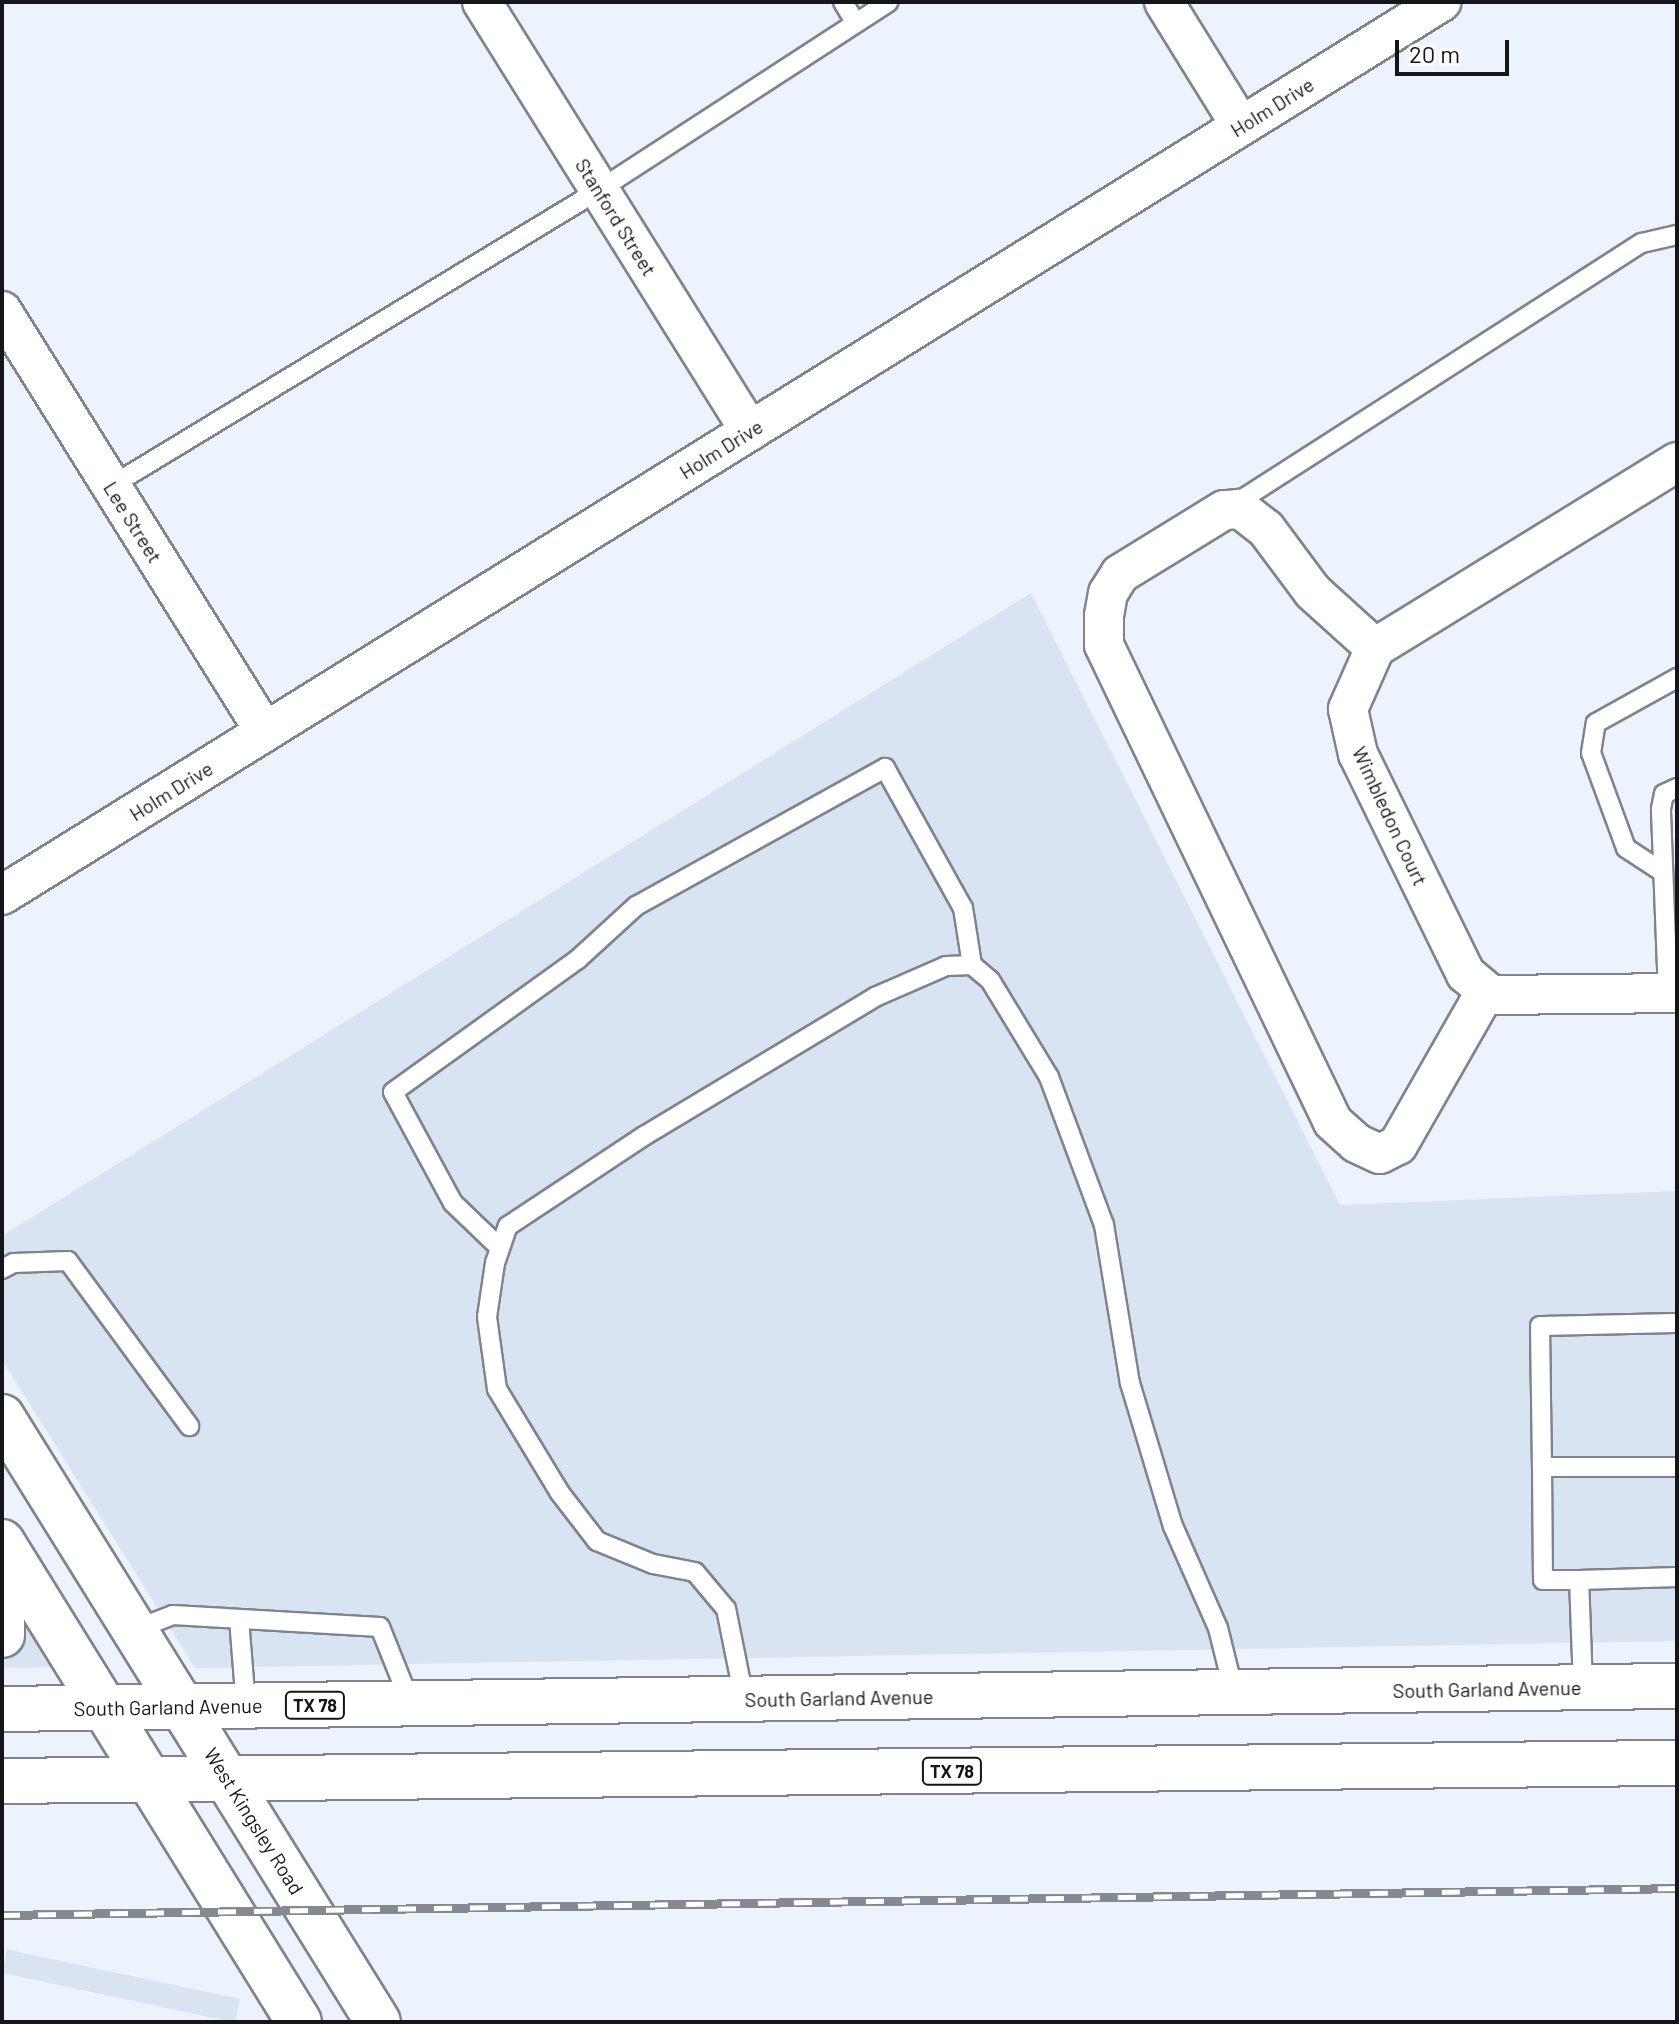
<!DOCTYPE html>
<style>
body{margin:0}
#map{position:relative;width:1679px;height:2024px;overflow:hidden;background:#ecf3fc;font-family:Barlow,sans-serif}
div>[style]{position:absolute}
.built>*{inset:0;background:#d9e4f3;transform-origin:0 0}
.roads{filter:drop-shadow(2px 0 #7d848c) drop-shadow(-2px 0 #7d848c) drop-shadow(0 2px #7d848c) drop-shadow(0 -2px #7d848c)}
.service>*{height:18px;margin:-9px;padding:0 9px;transform-origin:9px;border-radius:9px;background:#fff}
.minor>*{height:38px;margin:-19px;padding:0 19px;transform-origin:19px;border-radius:19px;background:#fff}
.secondary>*{height:44px;margin:-22px;padding:0 22px;transform-origin:22px;border-radius:22px;background:#fff}
.primary>*{height:44px;margin:-22px;padding:0 22px;transform-origin:22px;border-radius:22px;background:#fff}
.rail>*{height:9px;margin-top:-4.5px;transform-origin:0;background:repeating-linear-gradient(90deg,#fff 0 18px,#858a90 0 36px);box-sizing:border-box;border-block:2px solid #858a90}
span{translate:-50% -50%;white-space:nowrap;text-align:center;line-height:1.15;-webkit-text-stroke:6px #fff;paint-order:stroke}
.shield-label span{padding:2px 6px;background:#fff;border:2px solid;border-radius:6px;-webkit-text-stroke-width:0}
.shield-label{font-size:18px;color:#141619;font-weight:700}
.street-label{font-size:20px;color:#141619}
.frame{position:absolute;inset:0;border:4px solid #141619;pointer-events:none}
.scale{position:absolute;left:1395px;top:40px;width:114px;height:36px;box-sizing:border-box;border:4px solid #141619;border-top:0;padding-left:10px;font-size:24px;line-height:28px;white-space:nowrap;color:#141619;-webkit-text-stroke:6px #fff;paint-order:stroke}
</style>
<div id="map">
<div class="built">
<div style="clip-path:polygon(1031px 593px,1340px 1205px,1677px 1191px,1677px 1641px,195px 1668px,2px 1360px,2px 1236px)"></div>
<div style="clip-path:polygon(2px 1566px,65px 1667px,2px 1668px)"></div>
<div style="left:240px;top:1999px;width:24px;height:238px;rotate:102deg"></div>
</div>
<div class="roads">
<div class="service">
<div style="left:843px;top:2px;width:23px;rotate:59deg"></div>
<div style="left:111px;top:486px;width:571px;rotate:-31.24deg"></div>
<div style="left:599px;top:190px;width:345px;rotate:-33deg"></div>
<div style="left:1230px;top:507px;width:489px;rotate:-32.7deg"></div>
<div style="left:1642px;top:243px;width:36px;rotate:-13deg"></div>
<div style="left:1661px;top:871px;width:42px;rotate:-146.7deg"></div>
<div style="left:1626px;top:848px;width:101px;rotate:-110.2deg"></div>
<div style="left:1591px;top:753px;width:30px;rotate:-81deg"></div>
<div style="left:1596px;top:723px;width:93px;rotate:-29.1deg"></div>
<div style="left:1668px;top:994px;width:185px;rotate:-92.2deg"></div>
<div style="left:1661px;top:809px;width:15px;rotate:-79deg"></div>
<div style="left:1664px;top:794px;width:14px;rotate:-25deg"></div>
<div style="left:500px;top:1248px;width:65px;rotate:-136.2deg"></div>
<div style="left:453px;top:1203px;width:126px;rotate:-118.4deg"></div>
<div style="left:393px;top:1092px;width:228px;rotate:-35.7deg"></div>
<div style="left:578px;top:959px;width:79px;rotate:-42.4deg"></div>
<div style="left:636px;top:906px;width:285px;rotate:-29deg"></div>
<div style="left:885px;top:768px;width:160px;rotate:60.9deg"></div>
<div style="left:963px;top:908px;width:58px;rotate:81deg"></div>
<div style="left:2px;top:1269px;width:13px;rotate:-27deg"></div>
<div style="left:14px;top:1263px;width:54px;rotate:-2.1deg"></div>
<div style="left:68px;top:1261px;width:205px;rotate:53.7deg"></div>
<div style="left:1677px;top:1323px;width:137px;rotate:178.7deg"></div>
<div style="left:1540px;top:1326px;width:141px;rotate:89.2deg"></div>
<div style="left:1542px;top:1467px;width:135px"></div>
<div style="left:1542px;top:1467px;width:113px;rotate:89.5deg"></div>
<div style="left:1543px;top:1580px;width:36px"></div>
<div style="left:239px;top:1619px;width:87px;rotate:85.4deg"></div>
<div style="left:134px;top:1630px;width:42px;rotate:-21deg"></div>
<div style="left:173px;top:1615px;width:207px;rotate:3.3deg"></div>
<div style="left:380px;top:1627px;width:81px;rotate:68.2deg"></div>
<div style="left:1583px;top:1687px;width:107px;rotate:-92.1deg"></div>
<div style="left:1579px;top:1580px;width:98px;rotate:-1.8deg"></div>
<div style="left:744px;top:1698px;width:91px;rotate:-101.4deg"></div>
<div style="left:726px;top:1609px;width:48px;rotate:-130deg"></div>
<div style="left:695px;top:1572px;width:43px;rotate:-169.2deg"></div>
<div style="left:653px;top:1564px;width:61px;rotate:-157.7deg"></div>
<div style="left:597px;top:1541px;width:61px;rotate:-127.6deg"></div>
<div style="left:560px;top:1493px;width:122px;rotate:-121.2deg"></div>
<div style="left:497px;top:1389px;width:73px;rotate:-97.9deg"></div>
<div style="left:487px;top:1317px;width:55px;rotate:-81.6deg"></div>
<div style="left:495px;top:1263px;width:39px;rotate:-71deg"></div>
<div style="left:508px;top:1226px;width:163px;rotate:-33.5deg"></div>
<div style="left:644px;top:1136px;width:270px;rotate:-31deg"></div>
<div style="left:875px;top:997px;width:77px;rotate:-23.6deg"></div>
<div style="left:946px;top:966px;width:26px;rotate:-2deg"></div>
<div style="left:972px;top:965px;width:23px;rotate:40deg"></div>
<div style="left:990px;top:980px;width:114px;rotate:58.7deg"></div>
<div style="left:1049px;top:1077px;width:158px;rotate:69.6deg"></div>
<div style="left:1104px;top:1225px;width:160px;rotate:80.7deg"></div>
<div style="left:1130px;top:1383px;width:149px;rotate:73.3deg"></div>
<div style="left:1173px;top:1526px;width:111px;rotate:66.2deg"></div>
<div style="left:1218px;top:1628px;width:66px;rotate:76deg"></div>
</div>
<div class="minor">
<div style="left:482px;top:2px;width:506px;rotate:58.01deg"></div>
<div style="left:1164px;top:2px;width:146px;rotate:58.2deg"></div>
<div style="left:2px;top:311px;width:496px;rotate:58deg"></div>
<div style="left:1677px;top:462px;width:355px;rotate:148.4deg"></div>
<div style="left:1375px;top:648px;width:67px;rotate:113.9deg"></div>
<div style="left:1348px;top:709px;width:46px;rotate:77.5deg"></div>
<div style="left:1358px;top:754px;width:245px;rotate:63.9deg"></div>
<div style="left:1466px;top:974px;width:33px;rotate:40deg"></div>
<div style="left:1491px;top:995px;width:186px;rotate:-0.6deg"></div>
<div style="left:1375px;top:648px;width:84px;rotate:-137.9deg"></div>
<div style="left:1313px;top:592px;width:79px;rotate:-126.7deg"></div>
<div style="left:1266px;top:529px;width:33px;rotate:-142deg"></div>
<div style="left:1240px;top:509px;width:16px;rotate:176deg"></div>
<div style="left:1224px;top:510px;width:122px;rotate:148.4deg"></div>
<div style="left:1120px;top:574px;width:22px;rotate:122deg"></div>
<div style="left:1108px;top:593px;width:23px;rotate:100deg"></div>
<div style="left:1104px;top:616px;width:29px;rotate:90deg"></div>
<div style="left:1104px;top:645px;width:529px;rotate:64.36deg"></div>
<div style="left:1333px;top:1122px;width:31px;rotate:42deg"></div>
<div style="left:1356px;top:1143px;width:26px;rotate:25deg"></div>
<div style="left:1380px;top:1154px;width:20px;rotate:-27deg"></div>
<div style="left:1398px;top:1145px;width:177px;rotate:-60.3deg"></div>
<div style="left:2px;top:895px;width:1694px;rotate:-31.82deg"></div>
</div>
<div class="secondary">
<div style="left:2px;top:1417px;width:712px;rotate:58.14deg"></div>
<div style="left:2px;top:1542px;width:564px;rotate:58.25deg"></div>
</div>
<div class="primary">
<div style="left:2px;top:1588px;width:47px;rotate:90deg"></div>
<div style="left:2px;top:1709px;width:1675px;rotate:-0.79deg"></div>
<div style="left:2px;top:1781px;width:1675px;rotate:-0.62deg"></div>
</div>
</div>
<div class="rail">
<div style="left:2px;top:1915px;width:1675px;rotate:-0.92deg"></div>
</div>
<div class="shield-label">
<span style="left:315px;top:1705px">TX 78</span>
<span style="left:952px;top:1771px">TX 78</span>
</div>
<div class="street-label">
<span style="left:1272px;top:107px;rotate:-32deg">Holm Drive</span>
<span style="left:616px;top:217px;rotate:58deg">Stanford Street</span>
<span style="left:721px;top:449px;rotate:-32deg">Holm Drive</span>
<span style="left:133px;top:522px;rotate:58deg">Lee Street</span>
<span style="left:171px;top:791px;rotate:-32deg">Holm Drive</span>
<span style="left:1390px;top:816px;rotate:65deg">Wimbledon Court</span>
<span style="left:1487px;top:1689px;rotate:-1deg">South Garland Avenue</span>
<span style="left:839px;top:1698px;rotate:-1deg">South Garland Avenue</span>
<span style="left:168px;top:1707px;rotate:-1deg">South Garland Avenue</span>
<span style="left:254px;top:1821px;rotate:58deg">West Kingsley Road</span>
</div>
<div class="frame"></div>
<div class="scale">20 m</div>
</div>
